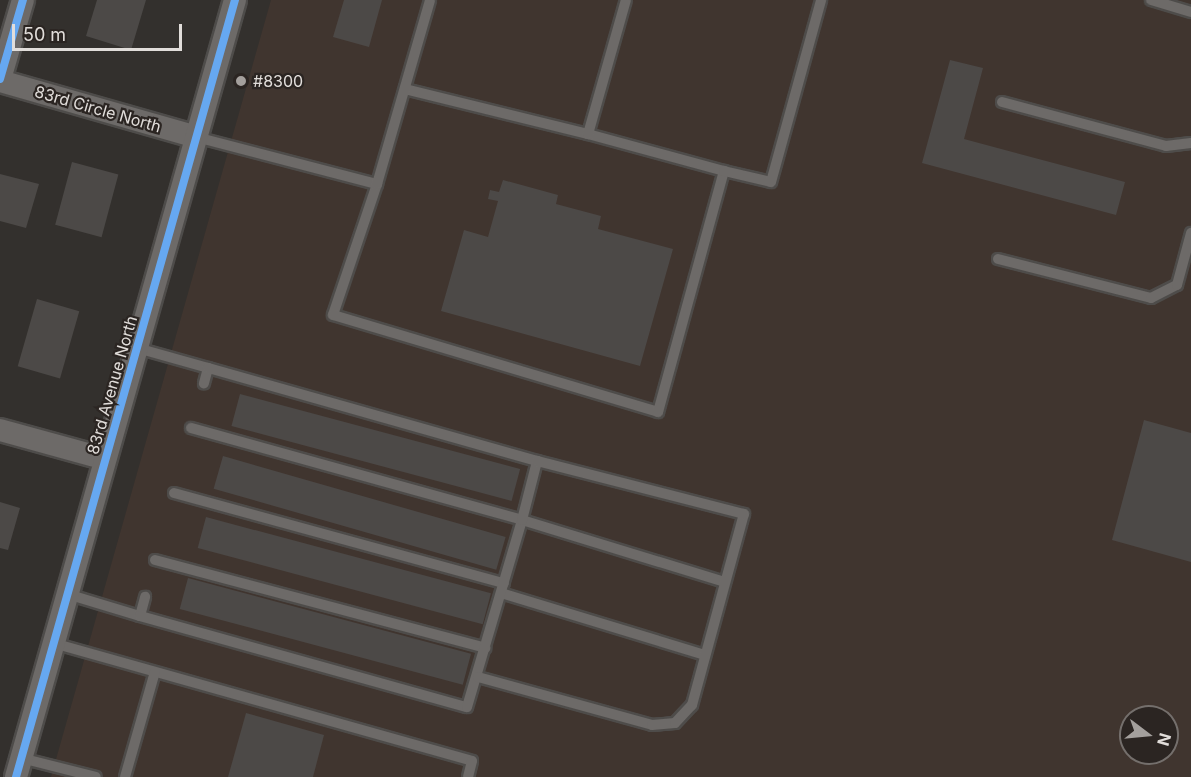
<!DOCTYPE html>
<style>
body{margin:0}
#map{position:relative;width:1191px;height:777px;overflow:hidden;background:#33302d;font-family:Inter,sans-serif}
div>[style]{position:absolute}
.built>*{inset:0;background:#40352f}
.building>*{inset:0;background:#4c4947;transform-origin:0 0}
.roads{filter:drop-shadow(2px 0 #4e4c4a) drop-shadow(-2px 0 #4e4c4a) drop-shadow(0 2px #4e4c4a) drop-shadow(0 -2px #4e4c4a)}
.lane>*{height:10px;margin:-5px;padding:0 5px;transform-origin:5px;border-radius:5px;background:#6d6a68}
.street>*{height:22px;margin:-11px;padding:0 11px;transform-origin:11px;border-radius:11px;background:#6d6a68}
.cycleway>*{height:8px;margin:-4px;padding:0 4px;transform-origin:4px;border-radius:4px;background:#66a8f1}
.dots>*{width:16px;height:16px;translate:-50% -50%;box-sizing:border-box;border:3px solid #2b2522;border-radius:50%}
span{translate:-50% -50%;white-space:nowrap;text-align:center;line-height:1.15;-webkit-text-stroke:4.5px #2b2522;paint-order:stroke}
.poi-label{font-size:16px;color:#e1ddda}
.left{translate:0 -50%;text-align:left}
.street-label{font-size:16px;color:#e1ddda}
.north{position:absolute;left:1119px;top:705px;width:60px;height:60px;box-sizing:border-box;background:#2b2522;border:2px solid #746f6c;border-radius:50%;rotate:106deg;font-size:16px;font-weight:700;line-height:24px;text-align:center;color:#e1ddda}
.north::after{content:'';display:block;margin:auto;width:21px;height:27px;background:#a4a09d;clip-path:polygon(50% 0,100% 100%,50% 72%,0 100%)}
.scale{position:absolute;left:12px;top:24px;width:170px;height:27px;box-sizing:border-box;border:3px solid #e1ddda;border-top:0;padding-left:8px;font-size:18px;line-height:21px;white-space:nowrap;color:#e1ddda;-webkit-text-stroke:4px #2b2522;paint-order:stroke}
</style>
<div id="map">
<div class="built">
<div style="clip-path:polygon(evenodd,271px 0,1191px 0,1191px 777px,51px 777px,271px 0,1131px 717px,1167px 717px,1167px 753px,1131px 753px,1131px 717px)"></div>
</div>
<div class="building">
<div style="clip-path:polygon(97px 0,146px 0,131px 50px,86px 36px)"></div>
<div style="clip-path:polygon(344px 0,382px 0,369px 47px,333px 37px)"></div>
<div style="clip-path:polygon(950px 60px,983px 68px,964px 139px,1125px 182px,1116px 215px,922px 163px)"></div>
<div style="left:72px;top:162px;width:48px;height:65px;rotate:15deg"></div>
<div style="clip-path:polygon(0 174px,39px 184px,26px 228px,0 221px)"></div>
<div style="clip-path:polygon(503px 180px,558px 195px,556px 204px,601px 216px,598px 229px,673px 249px,640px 366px,441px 311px,464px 230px,488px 237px,498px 201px,488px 199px,490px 190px,499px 192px)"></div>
<div style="left:37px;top:299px;width:44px;height:70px;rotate:16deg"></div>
<div style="left:240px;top:394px;width:290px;height:33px;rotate:15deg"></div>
<div style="clip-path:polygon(1144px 420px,1191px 433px,1191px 562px,1112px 540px)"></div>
<div style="left:223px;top:456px;width:294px;height:34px;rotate:16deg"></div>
<div style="clip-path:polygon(0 502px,20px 508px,8px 550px,0 548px)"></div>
<div style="left:206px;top:517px;width:295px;height:32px;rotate:15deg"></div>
<div style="left:188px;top:578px;width:293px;height:32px;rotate:15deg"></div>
<div style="clip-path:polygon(246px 713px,324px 735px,313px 777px,228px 777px)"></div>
</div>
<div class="roads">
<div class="lane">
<div style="left:1151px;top:0;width:42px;rotate:16.7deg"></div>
<div style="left:405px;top:89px;width:188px;rotate:13.8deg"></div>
<div style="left:1002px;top:102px;width:170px;rotate:15deg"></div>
<div style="left:1166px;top:146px;width:25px;rotate:-7deg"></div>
<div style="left:196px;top:137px;width:187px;rotate:14.6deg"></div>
<div style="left:377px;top:184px;width:138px;rotate:108.6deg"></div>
<div style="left:333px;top:315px;width:339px;rotate:16.6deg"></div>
<div style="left:658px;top:412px;width:250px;rotate:-74.7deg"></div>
<div style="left:724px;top:171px;width:141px;rotate:-164.8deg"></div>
<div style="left:588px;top:134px;width:139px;rotate:-74.2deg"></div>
<div style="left:724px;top:171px;width:48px;rotate:13.2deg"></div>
<div style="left:771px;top:182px;width:189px;rotate:-74.6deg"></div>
<div style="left:377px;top:184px;width:191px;rotate:-73.9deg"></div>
<div style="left:998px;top:259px;width:158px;rotate:14.3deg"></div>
<div style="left:1151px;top:298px;width:29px;rotate:-27deg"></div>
<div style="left:1177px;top:285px;width:54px;rotate:-74.9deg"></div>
<div style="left:137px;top:348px;width:74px;rotate:15.7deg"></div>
<div style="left:208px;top:368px;width:16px;rotate:105deg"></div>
<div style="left:191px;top:428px;width:344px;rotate:15.5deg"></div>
<div style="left:522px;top:520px;width:212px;rotate:17deg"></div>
<div style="left:174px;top:493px;width:342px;rotate:15.3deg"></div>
<div style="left:155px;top:560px;width:342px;rotate:14.9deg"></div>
<div style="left:501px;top:593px;width:213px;rotate:16.9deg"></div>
<div style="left:67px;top:594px;width:76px;rotate:16.8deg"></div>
<div style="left:140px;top:616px;width:20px;rotate:-75deg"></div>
<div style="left:140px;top:616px;width:339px;rotate:15.6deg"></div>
<div style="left:467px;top:707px;width:195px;rotate:-73.6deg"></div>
<div style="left:522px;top:520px;width:61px;rotate:-75.7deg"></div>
<div style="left:537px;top:461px;width:342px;rotate:-164.2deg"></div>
<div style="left:53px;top:643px;width:435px;rotate:15.7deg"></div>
<div style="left:472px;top:761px;width:16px;rotate:104deg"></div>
<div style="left:478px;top:677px;width:180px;rotate:15.4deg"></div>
<div style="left:652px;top:725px;width:23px;rotate:-5deg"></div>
<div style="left:675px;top:723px;width:25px;rotate:-47deg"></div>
<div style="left:692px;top:705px;width:198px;rotate:-74.8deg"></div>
<div style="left:744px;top:514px;width:214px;rotate:-165.6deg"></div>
<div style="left:21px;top:758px;width:77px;rotate:14.2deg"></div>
<div style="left:125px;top:777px;width:109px;rotate:-74.1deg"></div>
</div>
<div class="street">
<div style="left:0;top:79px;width:82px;rotate:-73.8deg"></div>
<div style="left:0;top:81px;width:204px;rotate:15.9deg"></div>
<div style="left:0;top:430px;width:109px;rotate:15.4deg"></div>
<div style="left:16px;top:777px;width:807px;rotate:-74.26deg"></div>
</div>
</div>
<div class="cycleway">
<div style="left:0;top:79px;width:82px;rotate:-73.8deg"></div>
<div style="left:16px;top:777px;width:807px;rotate:-74.26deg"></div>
</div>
<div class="dots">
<div style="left:241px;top:81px;background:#a4a09d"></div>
</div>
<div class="poi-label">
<span class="left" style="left:253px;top:81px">#8300</span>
</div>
<div class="street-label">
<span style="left:98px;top:109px;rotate:16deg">83rd Circle North</span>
<span style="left:112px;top:385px;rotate:-74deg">83rd Avenue North</span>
</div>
<div class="north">N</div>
<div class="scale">50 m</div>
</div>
